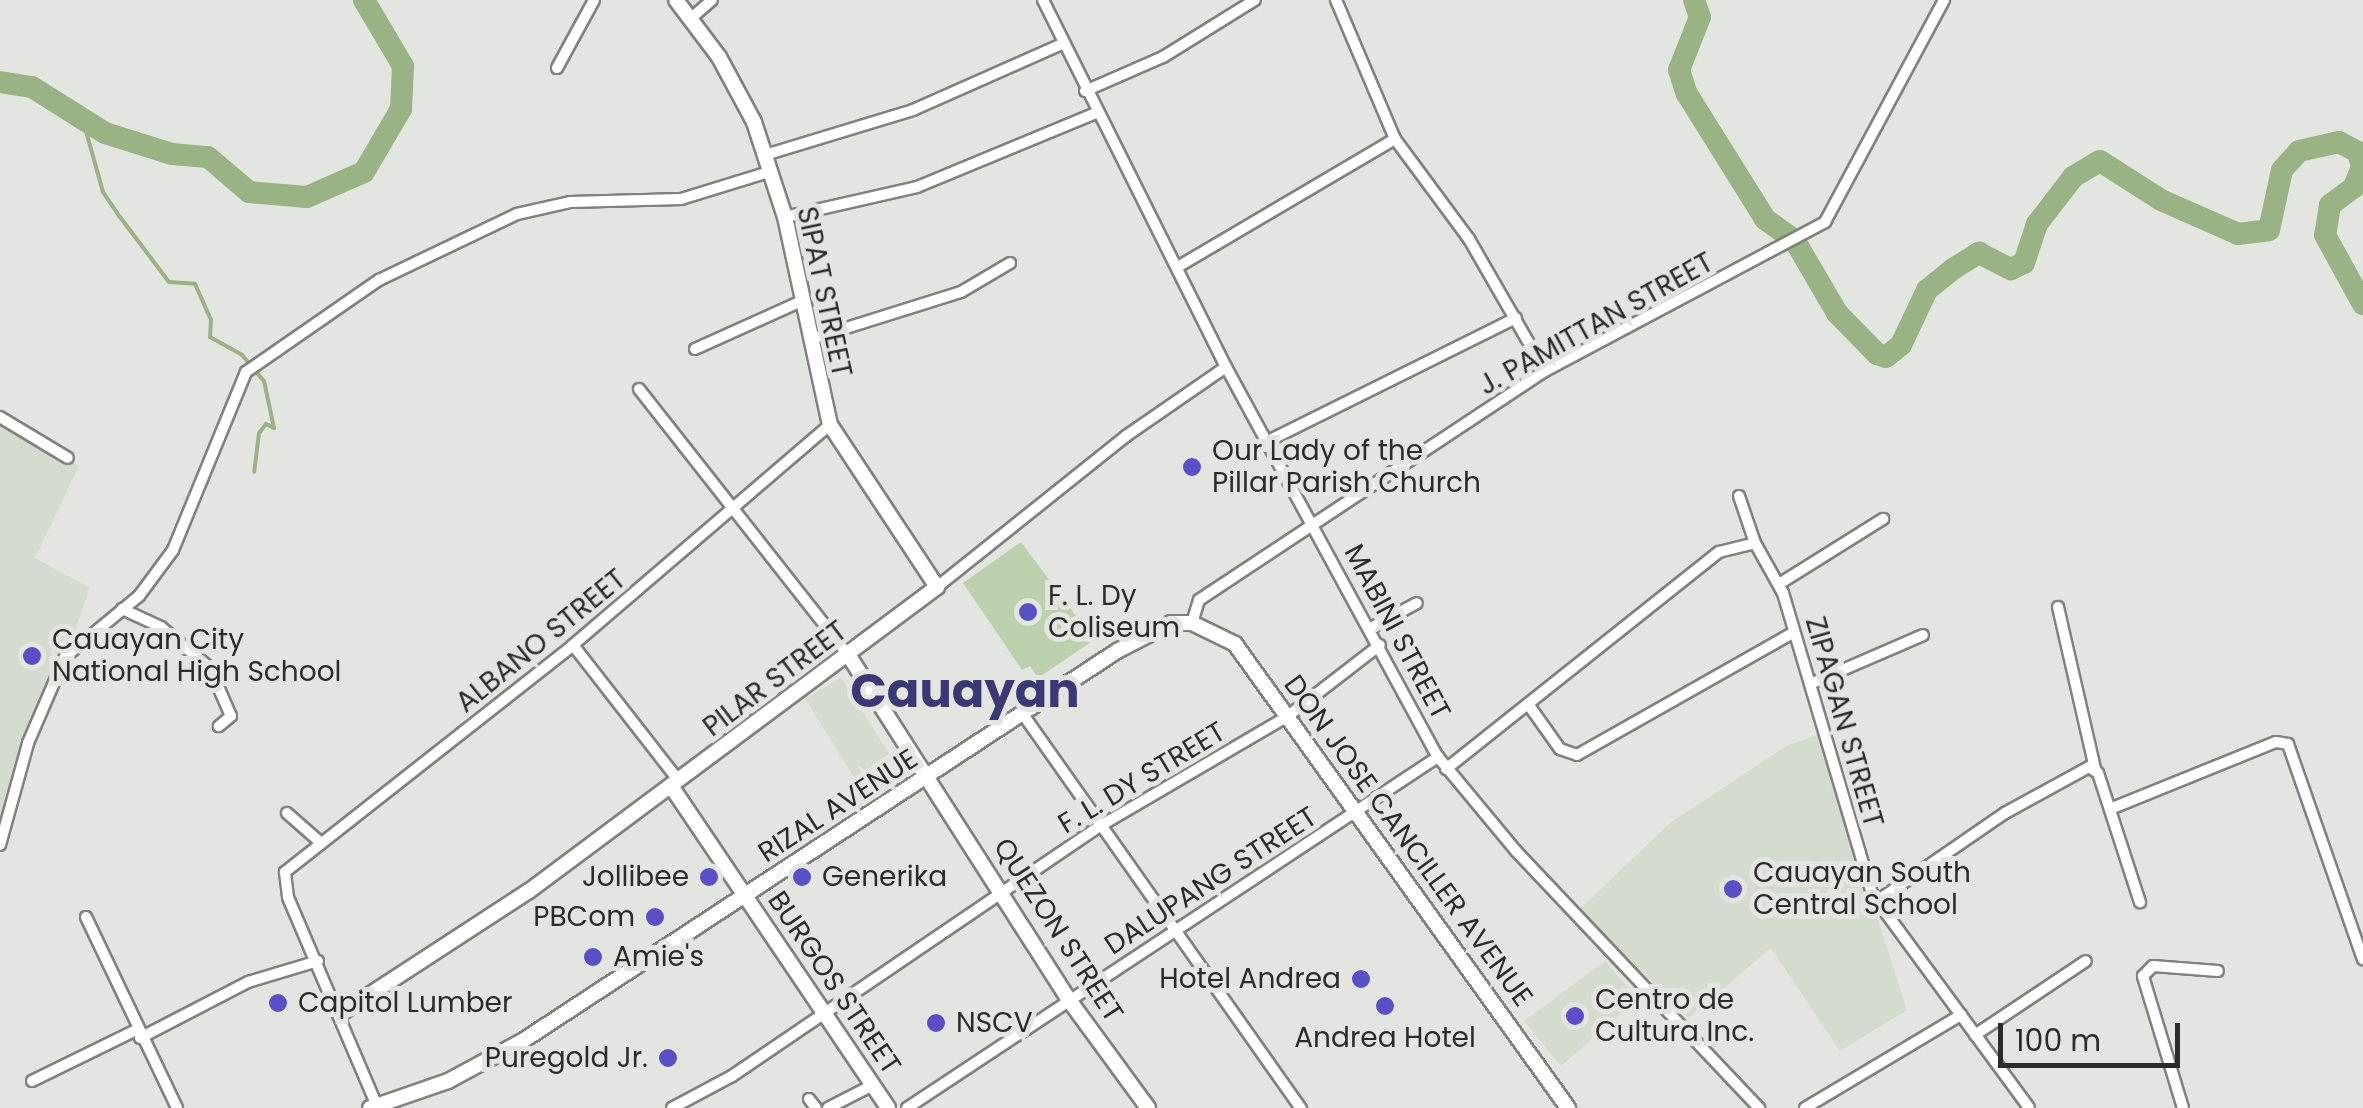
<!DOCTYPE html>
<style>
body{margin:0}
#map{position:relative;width:2363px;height:1108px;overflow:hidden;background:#e3e6e0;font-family:Poppins,sans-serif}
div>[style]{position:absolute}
.built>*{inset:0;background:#d4dbcf;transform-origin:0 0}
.green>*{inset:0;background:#bdd0ae}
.stream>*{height:4px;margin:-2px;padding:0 2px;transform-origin:2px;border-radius:2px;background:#99b384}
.river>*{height:22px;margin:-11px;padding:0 11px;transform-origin:11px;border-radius:11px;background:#99b384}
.roads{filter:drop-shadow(2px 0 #7f827d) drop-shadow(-2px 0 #7f827d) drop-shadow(0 2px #7f827d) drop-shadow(0 -2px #7f827d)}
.street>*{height:10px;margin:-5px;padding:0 5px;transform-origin:5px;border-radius:5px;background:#fff}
.secondary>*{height:14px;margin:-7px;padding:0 7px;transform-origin:7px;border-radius:7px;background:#fff}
.dots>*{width:28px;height:28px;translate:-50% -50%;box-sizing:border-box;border:5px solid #e3e6e0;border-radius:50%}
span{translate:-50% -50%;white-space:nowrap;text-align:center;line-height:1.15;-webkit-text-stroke:10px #e3e6e0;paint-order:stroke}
.street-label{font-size:28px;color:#2b2c2a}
.poi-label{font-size:28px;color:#2b2c2a}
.left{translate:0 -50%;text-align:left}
.right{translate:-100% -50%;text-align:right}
.town-label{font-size:48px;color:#3b3975;font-weight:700}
.scale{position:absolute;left:1998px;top:1023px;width:182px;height:45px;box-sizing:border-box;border:5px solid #2b2c2a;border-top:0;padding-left:12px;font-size:30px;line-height:35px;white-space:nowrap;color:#2b2c2a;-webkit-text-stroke:8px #e3e6e0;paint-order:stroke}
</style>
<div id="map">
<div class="built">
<div style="clip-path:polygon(0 420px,79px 466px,35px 558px,90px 588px,0 845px)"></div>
<div style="left:841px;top:677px;width:119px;height:42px;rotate:58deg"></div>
<div style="clip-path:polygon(1818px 735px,1907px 1010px,1840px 1051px,1771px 948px,1688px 1018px,1580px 909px,1670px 823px,1786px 746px)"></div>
<div style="clip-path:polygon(1605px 961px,1638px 999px,1561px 1066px,1524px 1021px)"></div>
</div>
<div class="green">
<div style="clip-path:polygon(1021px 542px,1094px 640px,1038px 678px,1030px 666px,1022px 670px,963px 583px)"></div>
</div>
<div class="stream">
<div style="left:84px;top:124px;width:71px;rotate:74.4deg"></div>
<div style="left:103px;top:192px;width:30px;rotate:56deg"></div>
<div style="left:120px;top:217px;width:81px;rotate:53deg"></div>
<div style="left:169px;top:282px;width:26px;rotate:4deg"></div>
<div style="left:195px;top:284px;width:39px;rotate:66deg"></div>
<div style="left:211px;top:320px;width:17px;rotate:93deg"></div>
<div style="left:210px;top:337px;width:37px;rotate:29deg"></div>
<div style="left:242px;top:355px;width:34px;rotate:50deg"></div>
<div style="left:264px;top:381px;width:48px;rotate:78deg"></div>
<div style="left:274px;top:428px;width:9px;rotate:-153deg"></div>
<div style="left:266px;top:424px;width:11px;rotate:128deg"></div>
<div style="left:259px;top:433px;width:39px;rotate:97deg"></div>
</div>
<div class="river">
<div style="left:1694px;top:0;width:18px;rotate:71deg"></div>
<div style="left:1700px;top:17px;width:57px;rotate:111.6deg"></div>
<div style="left:1679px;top:70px;width:25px;rotate:72deg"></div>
<div style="left:1687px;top:94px;width:147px;rotate:58deg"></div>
<div style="left:1765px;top:219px;width:37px;rotate:36deg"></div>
<div style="left:1795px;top:241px;width:83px;rotate:59.7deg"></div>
<div style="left:1837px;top:313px;width:57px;rotate:45.7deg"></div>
<div style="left:1877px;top:354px;width:9px;rotate:18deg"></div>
<div style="left:1886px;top:357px;width:19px;rotate:-39deg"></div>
<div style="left:1901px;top:345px;width:61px;rotate:-64.7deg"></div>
<div style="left:1927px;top:290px;width:33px;rotate:-39deg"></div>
<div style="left:1953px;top:269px;width:31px;rotate:-32deg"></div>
<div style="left:1979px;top:253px;width:36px;rotate:27deg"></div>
<div style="left:2011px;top:269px;width:14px;rotate:-25deg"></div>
<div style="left:2024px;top:263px;width:41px;rotate:-71.6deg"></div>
<div style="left:2037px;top:224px;width:59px;rotate:-52.5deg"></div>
<div style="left:2073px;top:177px;width:31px;rotate:-31deg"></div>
<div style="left:2100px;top:161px;width:72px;rotate:32.6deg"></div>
<div style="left:2161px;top:200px;width:84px;rotate:23.8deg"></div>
<div style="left:2238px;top:234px;width:31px;rotate:-7deg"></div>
<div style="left:2269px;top:230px;width:61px;rotate:-77.8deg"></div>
<div style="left:2282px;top:170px;width:25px;rotate:-48deg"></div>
<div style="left:2299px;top:151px;width:41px;rotate:-12.7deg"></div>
<div style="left:2339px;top:142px;width:21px;rotate:28deg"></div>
<div style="left:2358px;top:152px;width:16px;rotate:75deg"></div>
<div style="left:2362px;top:167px;width:22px;rotate:112deg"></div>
<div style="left:2354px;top:187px;width:30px;rotate:143deg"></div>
<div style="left:2330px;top:205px;width:30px;rotate:99deg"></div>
<div style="left:2325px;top:235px;width:79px;rotate:61.2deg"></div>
<div style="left:0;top:82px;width:32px;rotate:9deg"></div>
<div style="left:32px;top:87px;width:86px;rotate:32.2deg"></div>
<div style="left:105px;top:133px;width:70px;rotate:17.4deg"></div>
<div style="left:172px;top:154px;width:36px;rotate:5deg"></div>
<div style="left:208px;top:157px;width:54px;rotate:40.5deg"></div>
<div style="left:249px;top:192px;width:58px;rotate:4.9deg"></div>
<div style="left:307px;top:197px;width:62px;rotate:-23.7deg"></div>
<div style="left:364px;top:172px;width:73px;rotate:-59.6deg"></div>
<div style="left:401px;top:109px;width:43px;rotate:-87.3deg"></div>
<div style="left:403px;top:66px;width:77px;rotate:-120.6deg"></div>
</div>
<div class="roads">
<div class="street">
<div style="left:1043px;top:0;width:410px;rotate:63.5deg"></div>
<div style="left:1226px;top:367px;width:444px;rotate:61.5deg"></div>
<div style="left:1438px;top:757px;width:122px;rotate:50.3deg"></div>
<div style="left:1516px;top:851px;width:354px;rotate:46.6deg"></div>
<div style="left:1336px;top:0;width:151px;rotate:67deg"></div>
<div style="left:1395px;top:139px;width:124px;rotate:53.5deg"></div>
<div style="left:1469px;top:239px;width:152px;rotate:60.1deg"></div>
<div style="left:689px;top:20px;width:30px;rotate:-41deg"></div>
<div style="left:557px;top:68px;width:77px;rotate:-61.4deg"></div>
<div style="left:1085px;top:91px;width:85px;rotate:-23.6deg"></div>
<div style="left:1163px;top:57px;width:108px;rotate:-31.8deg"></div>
<div style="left:765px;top:155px;width:155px;rotate:-16.9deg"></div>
<div style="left:913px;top:110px;width:163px;rotate:-23.9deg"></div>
<div style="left:785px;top:217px;width:135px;rotate:-12.8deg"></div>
<div style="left:917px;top:187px;width:194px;rotate:-22.5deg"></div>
<div style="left:1181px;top:265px;width:248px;rotate:-30.5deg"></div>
<div style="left:811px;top:339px;width:157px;rotate:-17.4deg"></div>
<div style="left:961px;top:292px;width:57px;rotate:-30.6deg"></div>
<div style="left:695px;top:349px;width:120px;rotate:-24.2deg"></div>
<div style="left:639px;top:389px;width:340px;rotate:51.8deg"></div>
<div style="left:0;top:417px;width:79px;rotate:31.1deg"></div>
<div style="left:1266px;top:442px;width:279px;rotate:-26.4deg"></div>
<div style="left:1739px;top:496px;width:50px;rotate:71.2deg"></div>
<div style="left:1755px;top:543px;width:57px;rotate:60.8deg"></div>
<div style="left:1783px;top:593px;width:314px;rotate:73.5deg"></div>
<div style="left:1872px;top:894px;width:265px;rotate:53.7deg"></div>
<div style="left:1779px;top:584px;width:123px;rotate:-32deg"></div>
<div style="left:937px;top:587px;width:242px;rotate:-38.6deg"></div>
<div style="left:1126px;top:436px;width:121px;rotate:-34.6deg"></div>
<div style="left:2058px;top:607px;width:166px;rotate:77.1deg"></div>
<div style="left:122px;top:609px;width:43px;rotate:24.8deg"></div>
<div style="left:161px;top:627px;width:64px;rotate:39.9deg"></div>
<div style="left:210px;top:668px;width:52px;rotate:66.4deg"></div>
<div style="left:231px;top:716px;width:16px;rotate:140deg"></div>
<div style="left:1192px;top:623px;width:24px;rotate:-73deg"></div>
<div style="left:1199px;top:600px;width:415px;rotate:-33.5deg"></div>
<div style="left:1545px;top:371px;width:317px;rotate:-28deg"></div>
<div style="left:1825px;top:222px;width:252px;rotate:-61.8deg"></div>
<div style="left:1371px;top:628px;width:52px;rotate:-28.5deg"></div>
<div style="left:573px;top:645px;width:172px;rotate:52.1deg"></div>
<div style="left:1810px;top:684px;width:123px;rotate:-23.4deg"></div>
<div style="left:1528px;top:704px;width:55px;rotate:54.6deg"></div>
<div style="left:1560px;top:749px;width:18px;rotate:19deg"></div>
<div style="left:1577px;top:755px;width:249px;rotate:-29.5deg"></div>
<div style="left:1022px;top:713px;width:484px;rotate:54.8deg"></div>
<div style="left:1446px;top:769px;width:349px;rotate:-38.5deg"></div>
<div style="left:1719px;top:552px;width:37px;rotate:-14deg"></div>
<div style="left:2110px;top:809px;width:179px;rotate:-22deg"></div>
<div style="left:2276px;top:742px;width:12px;rotate:9deg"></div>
<div style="left:2288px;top:744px;width:228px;rotate:70.8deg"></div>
<div style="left:287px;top:813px;width:45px;rotate:41.4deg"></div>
<div style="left:0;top:845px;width:106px;rotate:-74.6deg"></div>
<div style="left:28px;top:743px;width:94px;rotate:-66.7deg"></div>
<div style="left:65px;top:657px;width:96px;rotate:-39.5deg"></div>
<div style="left:139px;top:596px;width:57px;rotate:-53.5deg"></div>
<div style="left:173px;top:550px;width:192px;rotate:-67.7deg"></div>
<div style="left:246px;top:372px;width:162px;rotate:-34.7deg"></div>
<div style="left:379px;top:280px;width:153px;rotate:-25.6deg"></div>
<div style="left:517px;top:214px;width:54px;rotate:-12.8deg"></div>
<div style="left:570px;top:202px;width:111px;rotate:-1.5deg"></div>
<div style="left:681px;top:199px;width:92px;rotate:-17.1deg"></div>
<div style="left:1877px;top:901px;width:155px;rotate:-34.5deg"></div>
<div style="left:2005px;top:813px;width:96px;rotate:-28.7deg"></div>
<div style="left:2089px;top:767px;width:11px;rotate:34deg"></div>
<div style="left:2098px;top:773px;width:136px;rotate:72deg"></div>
<div style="left:86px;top:917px;width:212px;rotate:64.5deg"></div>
<div style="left:1975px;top:1035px;width:133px;rotate:-33.7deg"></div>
<div style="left:140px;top:1038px;width:122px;rotate:-27.4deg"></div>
<div style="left:248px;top:982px;width:73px;rotate:-16.7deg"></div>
<div style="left:32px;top:1081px;width:116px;rotate:-26.1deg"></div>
<div style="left:809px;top:1099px;width:11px;rotate:52deg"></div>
<div style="left:377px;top:1106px;width:227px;rotate:-113.1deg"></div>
<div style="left:288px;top:897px;width:25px;rotate:-97deg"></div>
<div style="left:285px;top:872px;width:367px;rotate:-38.2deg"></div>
<div style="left:573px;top:645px;width:338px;rotate:-40.6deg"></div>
<div style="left:672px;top:1108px;width:68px;rotate:-28.1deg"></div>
<div style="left:732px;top:1076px;width:445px;rotate:-34.2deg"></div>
<div style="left:1100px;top:826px;width:218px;rotate:-30.3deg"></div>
<div style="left:1288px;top:716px;width:116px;rotate:-37.7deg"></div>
<div style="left:828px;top:1108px;width:51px;rotate:-27.1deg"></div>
<div style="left:907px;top:1108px;width:637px;rotate:-33.47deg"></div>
<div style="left:1805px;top:1108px;width:182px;rotate:-30.8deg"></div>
<div style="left:2183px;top:1108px;width:138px;rotate:-106.9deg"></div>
<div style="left:2143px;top:976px;width:14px;rotate:-45deg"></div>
<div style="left:2153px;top:966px;width:65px;rotate:4.4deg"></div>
</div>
<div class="secondary">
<div style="left:849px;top:656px;width:408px;rotate:57.4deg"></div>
<div style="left:1069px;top:1000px;width:134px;rotate:53.8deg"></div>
<div style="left:671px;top:786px;width:388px;rotate:56deg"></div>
<div style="left:340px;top:1014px;width:225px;rotate:-33.1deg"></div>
<div style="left:529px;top:891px;width:509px;rotate:-36.69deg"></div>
<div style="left:937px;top:587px;width:194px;rotate:-123.4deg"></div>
<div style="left:830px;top:425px;width:213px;rotate:-102.2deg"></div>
<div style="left:785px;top:217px;width:100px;rotate:-108.1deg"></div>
<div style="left:754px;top:122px;width:74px;rotate:-118.3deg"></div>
<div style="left:719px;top:57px;width:71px;rotate:-127deg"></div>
<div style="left:370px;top:1108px;width:83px;rotate:-19.1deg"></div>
<div style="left:448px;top:1081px;width:86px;rotate:-28.3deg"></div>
<div style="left:524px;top:1040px;width:709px;rotate:-33.26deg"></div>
<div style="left:1117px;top:651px;width:61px;rotate:-27.4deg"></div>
<div style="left:1171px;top:623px;width:21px"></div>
<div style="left:1192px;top:623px;width:48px;rotate:26deg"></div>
<div style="left:1235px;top:644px;width:571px;rotate:54.33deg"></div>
</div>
</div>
<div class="dots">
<div style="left:1192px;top:467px;background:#594fc7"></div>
<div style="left:1028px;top:612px;background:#594fc7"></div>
<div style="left:32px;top:656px;background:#594fc7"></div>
<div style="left:709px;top:877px;background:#594fc7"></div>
<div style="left:802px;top:877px;background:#594fc7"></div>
<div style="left:1733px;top:889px;background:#594fc7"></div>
<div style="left:655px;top:917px;background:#594fc7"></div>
<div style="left:593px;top:957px;background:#594fc7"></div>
<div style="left:1361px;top:979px;background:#594fc7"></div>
<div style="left:278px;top:1003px;background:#594fc7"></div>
<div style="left:1385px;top:1006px;background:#594fc7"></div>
<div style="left:1575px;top:1016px;background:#594fc7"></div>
<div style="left:936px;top:1023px;background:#594fc7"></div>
<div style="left:668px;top:1058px;background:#594fc7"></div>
</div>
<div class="street-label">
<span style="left:824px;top:292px;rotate:78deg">SIPAT STREET</span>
<span style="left:1596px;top:324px;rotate:-29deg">J. PAMITTAN STREET</span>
<span style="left:1397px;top:632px;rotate:62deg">MABINI STREET</span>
<span style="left:541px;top:641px;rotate:-39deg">ALBANO STREET</span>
<span style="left:775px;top:679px;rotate:-37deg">PILAR STREET</span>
<span style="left:1844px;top:722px;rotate:74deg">ZIPAGAN STREET</span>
<span style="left:1142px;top:778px;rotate:-31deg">F. L. DY STREET</span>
<span style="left:838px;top:806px;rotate:-33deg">RIZAL AVENUE</span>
<span style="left:1408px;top:841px;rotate:54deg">DON JOSE CANCILLER AVENUE</span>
<span style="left:1211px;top:881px;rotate:-33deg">DALUPANG STREET</span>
<span style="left:1058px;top:930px;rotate:57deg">QUEZON STREET</span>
<span style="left:834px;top:983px;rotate:56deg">BURGOS STREET</span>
</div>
<div class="poi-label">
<span class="left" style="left:1212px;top:467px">Our Lady of the<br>Pillar Parish Church</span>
<span class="left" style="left:1048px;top:612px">F. L. Dy<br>Coliseum</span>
<span class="left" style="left:52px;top:656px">Cauayan City<br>National High School</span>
<span class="left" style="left:1753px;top:889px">Cauayan South<br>Central School</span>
<span class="right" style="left:689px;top:877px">Jollibee</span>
<span class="left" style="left:822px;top:877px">Generika</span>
<span class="right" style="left:635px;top:917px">PBCom</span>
<span class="left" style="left:613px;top:957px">Amie's</span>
<span class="right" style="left:1341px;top:979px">Hotel Andrea</span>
<span class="left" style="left:1595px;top:1016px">Centro de<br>Cultura Inc.</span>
<span class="left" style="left:298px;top:1003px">Capitol Lumber</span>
<span class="left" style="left:956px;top:1023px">NSCV</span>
<span style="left:1385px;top:1038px">Andrea Hotel</span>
<span class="right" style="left:648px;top:1058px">Puregold Jr.</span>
</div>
<div class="town-label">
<span style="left:965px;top:691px">Cauayan</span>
</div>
<div class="scale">100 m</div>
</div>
